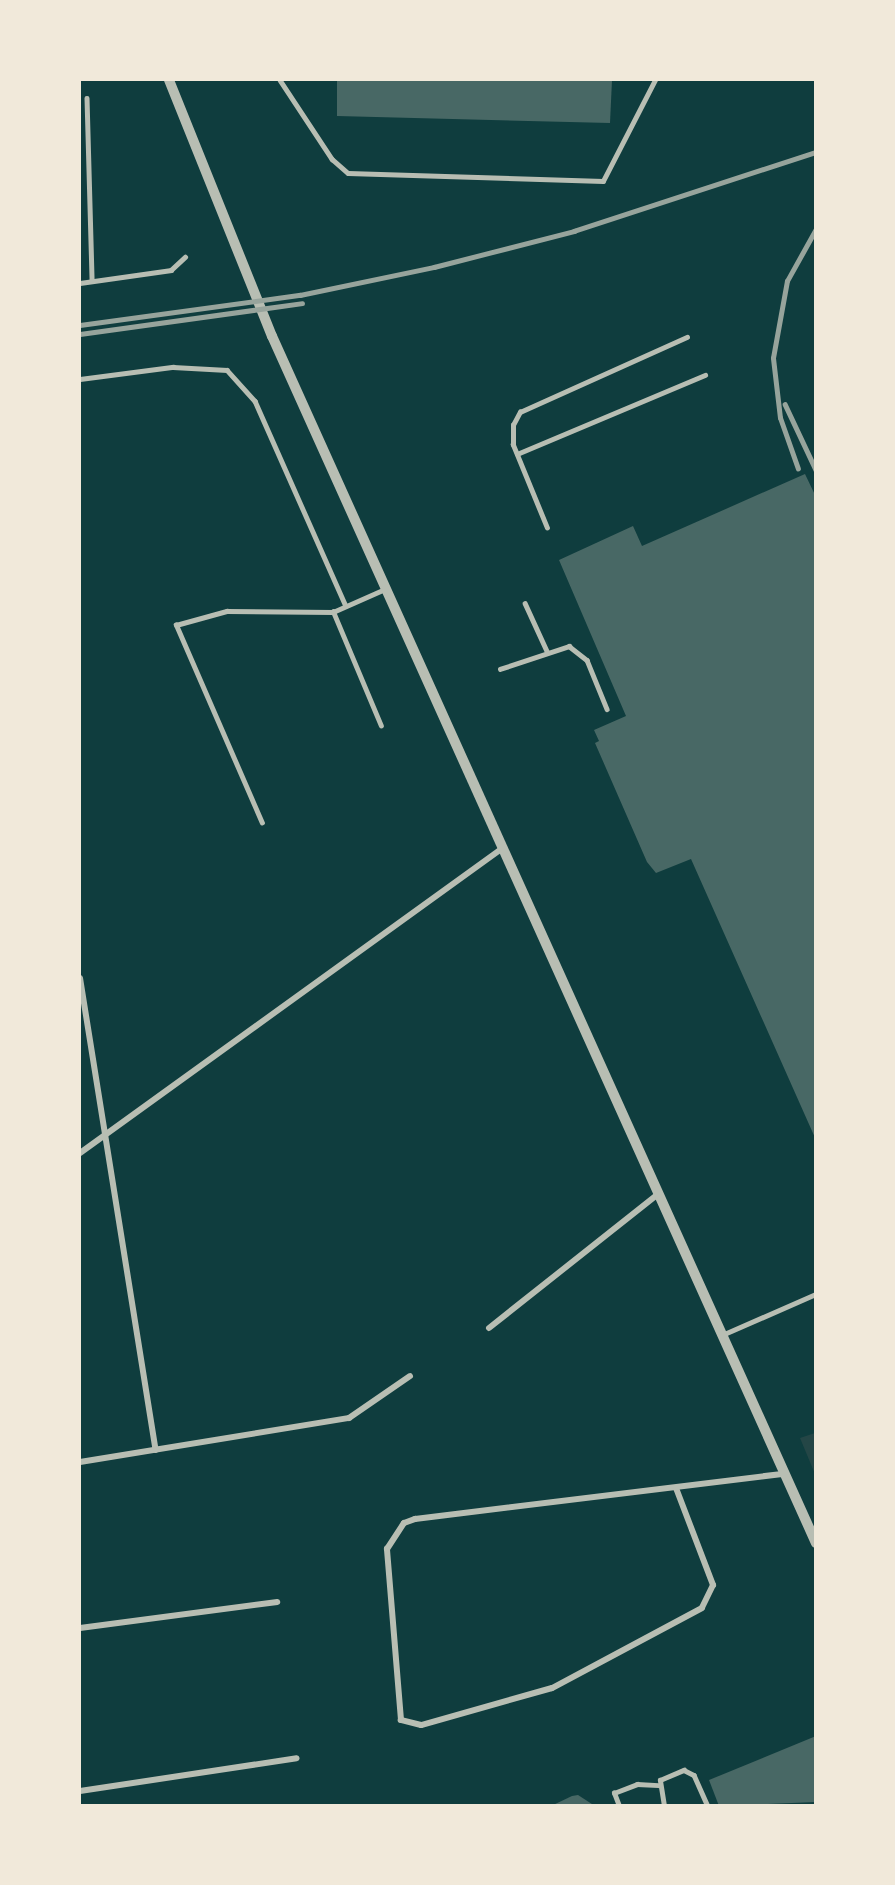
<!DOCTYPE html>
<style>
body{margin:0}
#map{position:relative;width:895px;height:1885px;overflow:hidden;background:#0f3d3e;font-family:Rubik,sans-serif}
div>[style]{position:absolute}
.green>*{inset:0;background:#244646}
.building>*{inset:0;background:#486865}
.service>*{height:4.5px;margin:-2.25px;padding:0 2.25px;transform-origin:2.25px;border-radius:2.25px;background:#b8beb3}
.minor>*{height:6px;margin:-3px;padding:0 3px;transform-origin:3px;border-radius:3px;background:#b8beb3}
.tertiary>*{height:10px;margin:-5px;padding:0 5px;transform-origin:5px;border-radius:5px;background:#b8beb3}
.rail>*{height:4.5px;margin:-2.25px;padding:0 2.25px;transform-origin:2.25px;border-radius:2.25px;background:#97a49c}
span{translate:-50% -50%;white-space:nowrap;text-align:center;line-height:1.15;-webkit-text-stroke:4.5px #f1e9da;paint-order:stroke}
.frame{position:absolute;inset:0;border:81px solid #f1e9da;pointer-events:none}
</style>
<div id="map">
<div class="green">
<div style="clip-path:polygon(815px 1433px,816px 1433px,815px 1474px,800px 1438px)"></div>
</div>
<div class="building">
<div style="clip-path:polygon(337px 80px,612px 80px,610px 123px,337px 116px)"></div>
<div style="clip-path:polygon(805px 474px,816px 497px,816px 1140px,691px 859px,656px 873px,647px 862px,595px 743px,599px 741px,594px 730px,626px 716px,559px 560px,633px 526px,642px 546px)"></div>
<div style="clip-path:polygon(816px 1736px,816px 1802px,719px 1806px,709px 1780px)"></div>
<div style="clip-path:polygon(578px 1795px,595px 1806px,551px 1806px,572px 1796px)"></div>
</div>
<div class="service">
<div style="left:280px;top:80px;width:95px;rotate:56.6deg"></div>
<div style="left:332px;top:159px;width:21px;rotate:41deg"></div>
<div style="left:348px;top:173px;width:255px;rotate:1.8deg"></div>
<div style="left:603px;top:181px;width:114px;rotate:-62.8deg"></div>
<div style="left:87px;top:98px;width:183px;rotate:88.4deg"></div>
<div style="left:80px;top:283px;width:92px;rotate:-8.1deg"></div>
<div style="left:171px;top:270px;width:19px;rotate:-43deg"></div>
<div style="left:80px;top:379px;width:94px;rotate:-7.4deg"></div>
<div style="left:173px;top:367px;width:54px;rotate:3.2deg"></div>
<div style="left:227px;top:370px;width:42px;rotate:47.9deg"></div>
<div style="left:255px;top:401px;width:224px;rotate:66.1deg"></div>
<div style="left:517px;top:454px;width:204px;rotate:-22.8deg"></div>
<div style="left:547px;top:528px;width:90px;rotate:-112.3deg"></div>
<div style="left:513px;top:445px;width:20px;rotate:-90deg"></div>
<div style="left:513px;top:425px;width:15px;rotate:-62deg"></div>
<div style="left:520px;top:412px;width:183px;rotate:-24.2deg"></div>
<div style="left:525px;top:603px;width:53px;rotate:65.4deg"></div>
<div style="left:500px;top:669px;width:73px;rotate:-18.4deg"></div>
<div style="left:569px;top:646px;width:23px;rotate:38deg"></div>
<div style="left:587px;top:660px;width:53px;rotate:67.8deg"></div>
<div style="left:381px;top:726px;width:124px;rotate:-112.8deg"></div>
<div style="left:333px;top:612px;width:57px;rotate:-23.9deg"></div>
<div style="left:262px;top:823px;width:216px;rotate:-113.5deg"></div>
<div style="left:176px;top:625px;width:53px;rotate:-15.4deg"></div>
<div style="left:227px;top:611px;width:106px;rotate:0.5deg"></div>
<div style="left:722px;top:1335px;width:103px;rotate:-23.6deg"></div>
<div style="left:619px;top:1806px;width:14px;rotate:-111deg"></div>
<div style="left:614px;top:1793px;width:25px;rotate:-21deg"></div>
<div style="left:637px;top:1784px;width:21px;rotate:3deg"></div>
<div style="left:664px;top:1806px;width:26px;rotate:-99deg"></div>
<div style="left:660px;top:1780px;width:26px;rotate:-23deg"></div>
<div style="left:684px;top:1770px;width:11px;rotate:27deg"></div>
<div style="left:694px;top:1775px;width:34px;rotate:66deg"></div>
</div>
<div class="minor">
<div style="left:80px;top:978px;width:478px;rotate:80.9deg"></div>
<div style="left:80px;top:1153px;width:518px;rotate:-35.81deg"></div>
<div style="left:489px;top:1328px;width:214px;rotate:-38.4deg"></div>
<div style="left:80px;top:1462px;width:273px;rotate:-9.3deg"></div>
<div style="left:349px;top:1418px;width:74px;rotate:-34.5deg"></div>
<div style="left:676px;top:1488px;width:104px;rotate:69.1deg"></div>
<div style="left:713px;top:1585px;width:25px;rotate:116deg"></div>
<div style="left:702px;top:1608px;width:170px;rotate:151.9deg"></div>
<div style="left:552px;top:1688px;width:136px;rotate:164.2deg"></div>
<div style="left:421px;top:1725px;width:21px;rotate:-166deg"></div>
<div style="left:401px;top:1720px;width:172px;rotate:-94.7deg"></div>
<div style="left:387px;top:1549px;width:31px;rotate:-57deg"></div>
<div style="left:404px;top:1523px;width:12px;rotate:-20deg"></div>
<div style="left:415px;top:1519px;width:372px;rotate:-7deg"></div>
<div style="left:80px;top:1628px;width:199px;rotate:-7.5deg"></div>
<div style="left:80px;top:1791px;width:219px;rotate:-8.6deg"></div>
</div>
<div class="tertiary">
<div style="left:169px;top:80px;width:276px;rotate:68.1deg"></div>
<div style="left:272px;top:336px;width:1324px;rotate:65.74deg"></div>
</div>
<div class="rail">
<div style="left:80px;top:325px;width:222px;rotate:-7.8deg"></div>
<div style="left:300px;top:295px;width:137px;rotate:-11.8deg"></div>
<div style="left:434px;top:267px;width:145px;rotate:-14.4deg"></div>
<div style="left:574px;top:231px;width:255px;rotate:-18.1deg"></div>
<div style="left:80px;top:334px;width:224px;rotate:-7.9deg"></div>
<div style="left:785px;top:404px;width:73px;rotate:64.8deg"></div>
<div style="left:798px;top:469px;width:54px;rotate:-109.4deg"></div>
<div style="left:780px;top:418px;width:60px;rotate:-96.7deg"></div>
<div style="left:773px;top:358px;width:78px;rotate:-79.7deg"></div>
<div style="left:787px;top:281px;width:60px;rotate:-60.9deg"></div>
</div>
<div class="frame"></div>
</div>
